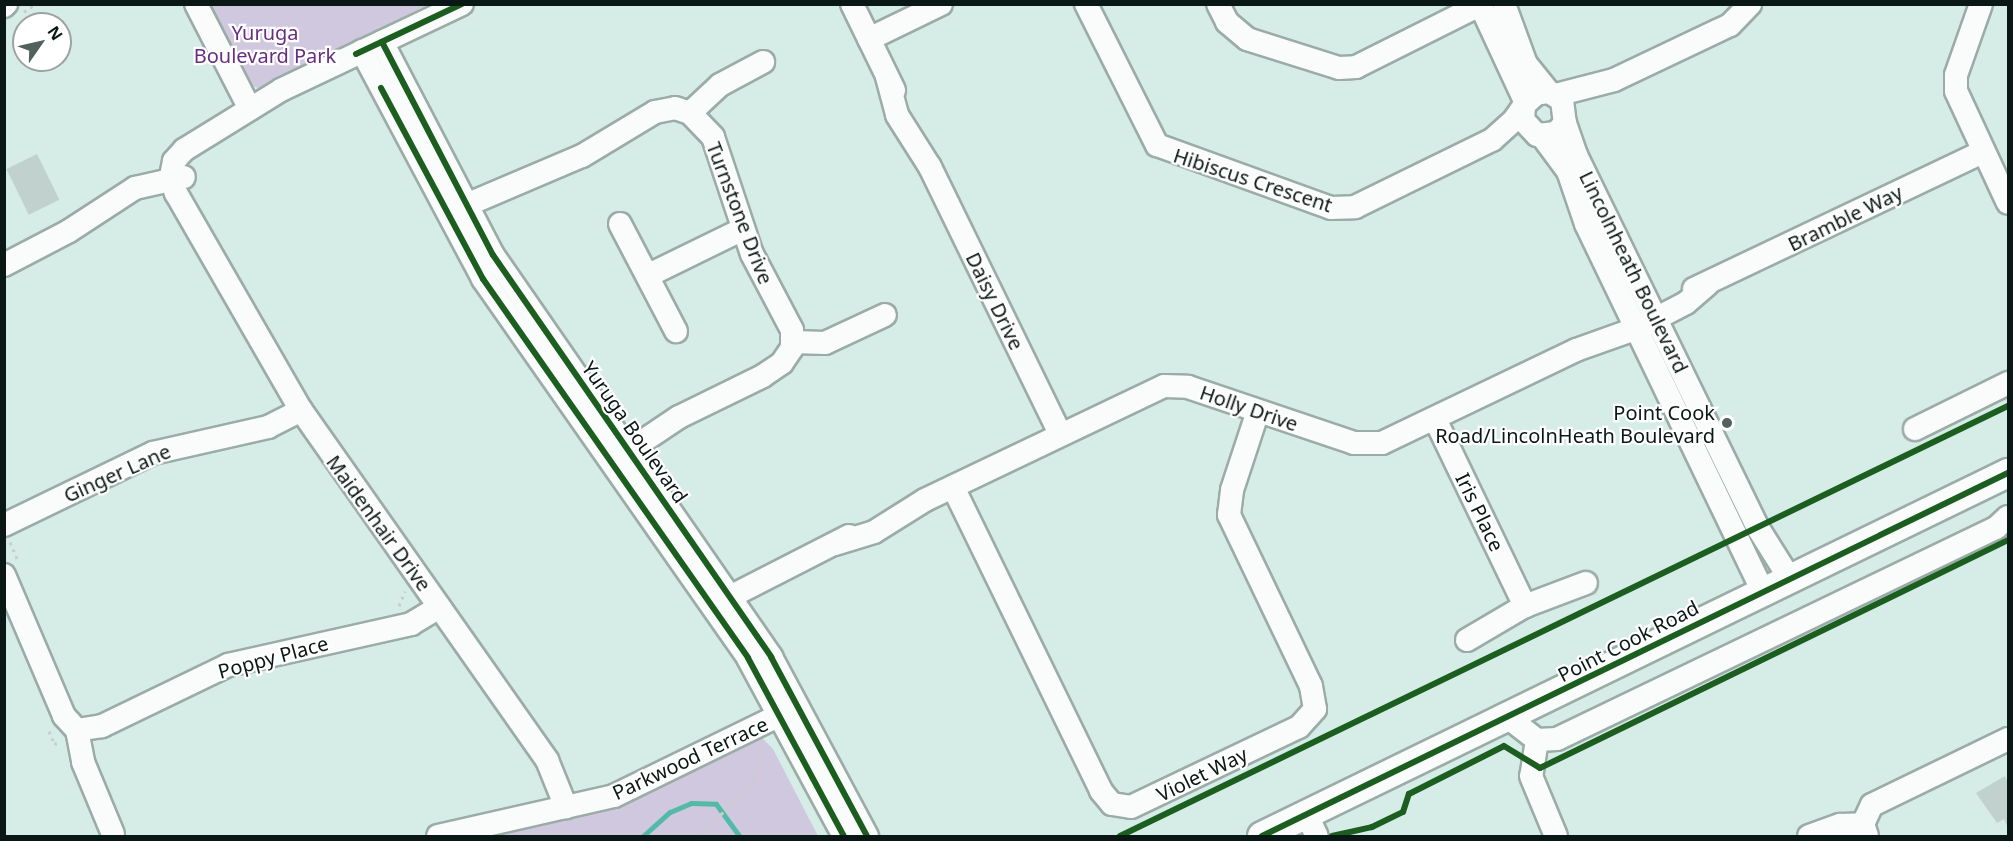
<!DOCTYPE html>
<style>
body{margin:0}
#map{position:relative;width:2013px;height:841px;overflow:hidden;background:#d6ece6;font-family:"Noto Sans",sans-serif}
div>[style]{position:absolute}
.green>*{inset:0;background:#cfc8df}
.stream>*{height:5px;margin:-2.5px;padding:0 2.5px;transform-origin:2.5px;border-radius:2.5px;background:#53baa8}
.building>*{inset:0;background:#c1d2ce;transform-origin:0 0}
.path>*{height:3px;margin-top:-1.5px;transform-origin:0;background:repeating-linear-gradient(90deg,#c7cecc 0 3px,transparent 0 7.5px)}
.roads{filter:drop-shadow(2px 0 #9baca7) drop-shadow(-2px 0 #9baca7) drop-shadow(0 2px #9baca7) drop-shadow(0 -2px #9baca7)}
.minor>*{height:22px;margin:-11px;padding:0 11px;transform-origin:11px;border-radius:11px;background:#f9fcfb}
.major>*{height:28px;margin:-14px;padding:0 14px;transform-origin:14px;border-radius:14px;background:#f9fcfb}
.cycleway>*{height:6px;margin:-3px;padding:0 3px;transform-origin:3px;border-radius:3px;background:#1b5e20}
.dots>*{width:16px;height:16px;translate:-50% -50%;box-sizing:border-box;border:3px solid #fff;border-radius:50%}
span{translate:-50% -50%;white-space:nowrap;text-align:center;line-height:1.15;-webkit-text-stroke:4.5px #fff;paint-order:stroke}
.park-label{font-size:20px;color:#672d81}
.street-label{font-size:20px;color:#0a1815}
.poi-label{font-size:20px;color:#0a1815}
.right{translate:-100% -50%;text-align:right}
.frame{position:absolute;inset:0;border:6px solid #0a1815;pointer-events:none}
.north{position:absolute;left:12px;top:12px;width:60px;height:60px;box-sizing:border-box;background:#fff;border:2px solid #9da3a1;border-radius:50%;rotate:56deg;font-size:16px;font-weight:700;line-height:24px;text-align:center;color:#0a1815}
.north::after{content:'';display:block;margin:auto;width:21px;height:27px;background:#51625e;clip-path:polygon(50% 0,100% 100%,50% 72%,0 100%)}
</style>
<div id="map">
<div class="green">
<div style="clip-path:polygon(202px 5px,427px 5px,259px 88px,247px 85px)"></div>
<div style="clip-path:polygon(761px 737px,773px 749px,818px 836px,477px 836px)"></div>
</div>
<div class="stream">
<div style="left:643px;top:836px;width:36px;rotate:-42deg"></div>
<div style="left:670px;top:812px;width:23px;rotate:-23deg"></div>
<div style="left:691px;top:803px;width:25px;rotate:2deg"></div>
<div style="left:716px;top:804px;width:39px;rotate:54deg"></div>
</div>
<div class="building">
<div style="left:37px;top:154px;width:51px;height:34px;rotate:64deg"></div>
<div style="clip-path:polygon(2005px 776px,2008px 783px,2008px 828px,2004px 819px,1997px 823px,1976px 793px)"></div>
</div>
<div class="path">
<div style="left:24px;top:12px;width:14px;rotate:-36deg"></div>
<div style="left:10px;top:542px;width:21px;rotate:67deg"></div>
<div style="left:399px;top:606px;width:16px;rotate:-68deg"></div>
<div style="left:49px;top:731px;width:13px;rotate:67deg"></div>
<div style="left:54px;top:743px;width:7px;rotate:16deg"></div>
<div style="left:700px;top:836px;width:78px;rotate:-46deg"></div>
<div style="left:754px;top:780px;width:37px;rotate:-76deg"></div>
</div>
<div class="roads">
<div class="minor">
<div style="left:196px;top:4px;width:118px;rotate:62.8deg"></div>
<div style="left:462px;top:4px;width:200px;rotate:154.6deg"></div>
<div style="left:281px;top:90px;width:114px;rotate:148.3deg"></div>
<div style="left:184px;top:150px;width:15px;rotate:132deg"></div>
<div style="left:174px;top:161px;width:16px;rotate:101deg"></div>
<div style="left:171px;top:177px;width:17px;rotate:73deg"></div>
<div style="left:176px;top:193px;width:250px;rotate:60.1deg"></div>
<div style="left:301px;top:410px;width:428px;rotate:54.9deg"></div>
<div style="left:547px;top:760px;width:51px;rotate:68deg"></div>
<div style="left:852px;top:4px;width:96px;rotate:64deg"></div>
<div style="left:1086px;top:4px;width:158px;rotate:63.3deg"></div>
<div style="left:1157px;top:145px;width:185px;rotate:19.9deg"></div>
<div style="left:1331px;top:208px;width:24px;rotate:-2deg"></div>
<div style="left:1355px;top:207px;width:153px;rotate:-26.1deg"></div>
<div style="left:1492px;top:140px;width:30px;rotate:-42deg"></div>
<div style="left:1514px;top:120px;width:21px;rotate:-55deg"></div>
<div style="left:1526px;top:103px;width:13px;rotate:-42deg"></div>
<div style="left:1536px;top:94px;width:13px;rotate:-9deg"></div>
<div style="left:1549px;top:92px;width:15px;rotate:32deg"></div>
<div style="left:1562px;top:100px;width:23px;rotate:83deg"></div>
<div style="left:1565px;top:123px;width:13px;rotate:132deg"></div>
<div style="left:1556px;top:133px;width:19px;rotate:174deg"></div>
<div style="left:1537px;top:135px;width:21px;rotate:-133deg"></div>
<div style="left:1523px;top:120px;width:15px;rotate:-86deg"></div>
<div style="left:1218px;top:4px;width:20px;rotate:63deg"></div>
<div style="left:1227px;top:22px;width:26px;rotate:40deg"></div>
<div style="left:1247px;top:39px;width:96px;rotate:17.5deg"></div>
<div style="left:1339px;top:68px;width:17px;rotate:-3deg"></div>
<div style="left:1356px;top:67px;width:139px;rotate:-26.6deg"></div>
<div style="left:1480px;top:4px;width:109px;rotate:65.1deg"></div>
<div style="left:1504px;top:4px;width:64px;rotate:69.9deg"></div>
<div style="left:1526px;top:64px;width:36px;rotate:51deg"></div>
<div style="left:1981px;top:4px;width:75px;rotate:109.4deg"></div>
<div style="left:1956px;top:75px;width:16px;rotate:90deg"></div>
<div style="left:1956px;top:91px;width:123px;rotate:65.1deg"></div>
<div style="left:4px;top:6px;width:3px;rotate:-45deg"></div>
<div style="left:869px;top:39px;width:80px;rotate:-25.9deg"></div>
<div style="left:382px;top:42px;width:240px;rotate:62.5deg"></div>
<div style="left:493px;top:255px;width:489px;rotate:55.3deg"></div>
<div style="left:771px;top:657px;width:203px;rotate:61.8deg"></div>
<div style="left:362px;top:51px;width:258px;rotate:62deg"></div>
<div style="left:483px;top:279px;width:462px;rotate:55deg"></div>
<div style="left:748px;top:658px;width:202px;rotate:61.7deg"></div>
<div style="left:887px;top:77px;width:39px;rotate:75deg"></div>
<div style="left:897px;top:115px;width:62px;rotate:57.6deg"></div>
<div style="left:930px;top:167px;width:297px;rotate:64deg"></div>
<div style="left:1556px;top:95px;width:60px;rotate:-14.5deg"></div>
<div style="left:1614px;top:80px;width:128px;rotate:-25.4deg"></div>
<div style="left:1730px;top:25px;width:29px;rotate:-46deg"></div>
<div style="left:690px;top:113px;width:41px;rotate:-43deg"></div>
<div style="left:720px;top:85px;width:49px;rotate:-28.1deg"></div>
<div style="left:1565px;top:123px;width:34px;rotate:71deg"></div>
<div style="left:1576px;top:155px;width:415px;rotate:64deg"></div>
<div style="left:1758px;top:528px;width:60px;rotate:57.9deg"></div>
<div style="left:1542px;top:136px;width:44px;rotate:53.4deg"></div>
<div style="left:1568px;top:171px;width:56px;rotate:71.2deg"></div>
<div style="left:1586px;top:224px;width:408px;rotate:64.3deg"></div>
<div style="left:464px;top:206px;width:128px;rotate:-23deg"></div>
<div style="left:582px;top:156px;width:85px;rotate:-31.1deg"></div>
<div style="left:655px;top:112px;width:20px;rotate:-11deg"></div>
<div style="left:675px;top:108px;width:16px;rotate:18deg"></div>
<div style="left:690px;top:113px;width:33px;rotate:46deg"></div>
<div style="left:713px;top:137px;width:123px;rotate:71.6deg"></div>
<div style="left:752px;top:254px;width:86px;rotate:62.2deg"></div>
<div style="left:792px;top:330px;width:18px;rotate:90deg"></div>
<div style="left:792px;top:348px;width:18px;rotate:124deg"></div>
<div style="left:782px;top:363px;width:23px;rotate:146deg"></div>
<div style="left:763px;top:376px;width:93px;rotate:154deg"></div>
<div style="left:679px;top:417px;width:77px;rotate:146.1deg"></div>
<div style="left:620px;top:224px;width:121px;rotate:62.4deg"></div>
<div style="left:4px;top:265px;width:73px;rotate:-27.6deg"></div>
<div style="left:69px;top:231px;width:79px;rotate:-33.1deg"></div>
<div style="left:135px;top:188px;width:50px;rotate:-12.7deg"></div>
<div style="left:649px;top:275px;width:105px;rotate:-26.1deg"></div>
<div style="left:1694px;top:289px;width:320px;rotate:-25.4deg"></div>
<div style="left:794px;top:342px;width:31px;rotate:2deg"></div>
<div style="left:825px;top:343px;width:66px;rotate:-25deg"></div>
<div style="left:1435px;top:419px;width:208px;rotate:64.3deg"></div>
<div style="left:1915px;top:429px;width:104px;rotate:-26.3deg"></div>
<div style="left:953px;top:487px;width:338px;rotate:64deg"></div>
<div style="left:1101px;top:791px;width:17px;rotate:50deg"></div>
<div style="left:1112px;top:804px;width:19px;rotate:9deg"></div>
<div style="left:1131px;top:807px;width:186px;rotate:-25.5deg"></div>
<div style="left:1299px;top:727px;width:24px;rotate:-48deg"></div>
<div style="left:1315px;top:709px;width:23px;rotate:-100deg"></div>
<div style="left:1311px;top:686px;width:190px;rotate:-115.6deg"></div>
<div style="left:1229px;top:515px;width:25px;rotate:-83deg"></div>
<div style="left:1232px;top:490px;width:83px;rotate:-71.8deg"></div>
<div style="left:4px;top:525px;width:165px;rotate:-25.8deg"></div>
<div style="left:153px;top:453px;width:118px;rotate:-12.7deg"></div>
<div style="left:268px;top:427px;width:37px;rotate:-27deg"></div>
<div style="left:835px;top:544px;width:41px;rotate:-17.1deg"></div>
<div style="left:874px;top:532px;width:60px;rotate:-32.1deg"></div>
<div style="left:925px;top:500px;width:265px;rotate:-25.5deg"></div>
<div style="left:1164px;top:386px;width:24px;rotate:2deg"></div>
<div style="left:1188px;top:387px;width:175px;rotate:18.6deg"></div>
<div style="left:1354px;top:443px;width:28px"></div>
<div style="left:1382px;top:443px;width:215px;rotate:-25.6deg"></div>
<div style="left:1576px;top:350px;width:66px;rotate:-19.5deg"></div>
<div style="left:1638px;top:328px;width:54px;rotate:-27.5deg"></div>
<div style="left:1686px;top:303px;width:28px;rotate:-41deg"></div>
<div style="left:4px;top:575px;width:153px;rotate:66.9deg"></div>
<div style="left:64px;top:716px;width:19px;rotate:47deg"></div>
<div style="left:77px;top:730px;width:33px;rotate:79deg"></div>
<div style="left:83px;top:762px;width:78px;rotate:67.4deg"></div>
<div style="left:718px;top:603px;width:147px;rotate:-27.1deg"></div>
<div style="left:1467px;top:640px;width:67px;rotate:-30.4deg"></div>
<div style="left:1525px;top:606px;width:65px;rotate:-20.7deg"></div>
<div style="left:1510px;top:719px;width:34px;rotate:38deg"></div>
<div style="left:1537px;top:740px;width:20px;rotate:-3deg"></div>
<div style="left:1557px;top:739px;width:487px;rotate:-25.7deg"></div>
<div style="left:1996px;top:528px;width:16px;rotate:-43deg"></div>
<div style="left:77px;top:730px;width:25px;rotate:-9deg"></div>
<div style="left:102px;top:726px;width:140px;rotate:-25.8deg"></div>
<div style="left:228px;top:665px;width:188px;rotate:-12.6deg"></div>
<div style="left:411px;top:624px;width:33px;rotate:-31deg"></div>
<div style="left:1537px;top:740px;width:36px;rotate:99deg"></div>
<div style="left:1531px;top:776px;width:65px;rotate:67.4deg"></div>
<div style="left:1307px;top:815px;width:23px;rotate:65deg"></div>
<div style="left:438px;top:836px;width:180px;rotate:-12.8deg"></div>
<div style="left:614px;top:796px;width:198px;rotate:-26deg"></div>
<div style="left:1809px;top:836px;width:33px;rotate:-20deg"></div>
<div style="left:1840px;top:825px;width:23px;rotate:-2deg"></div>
<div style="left:1867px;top:836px;width:13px;rotate:-108deg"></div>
<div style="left:1863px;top:824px;width:21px;rotate:-65deg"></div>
<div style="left:1872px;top:805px;width:151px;rotate:-25.9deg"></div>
</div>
<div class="major">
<div style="left:1262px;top:836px;width:830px;rotate:-25.95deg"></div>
</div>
</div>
<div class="cycleway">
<div style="left:382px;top:42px;width:240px;rotate:62.5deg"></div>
<div style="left:493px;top:255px;width:489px;rotate:55.3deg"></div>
<div style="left:771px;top:657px;width:203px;rotate:61.8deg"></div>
<div style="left:356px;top:54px;width:117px;rotate:-25.3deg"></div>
<div style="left:381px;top:88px;width:217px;rotate:61.9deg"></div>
<div style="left:483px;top:279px;width:462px;rotate:55deg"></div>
<div style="left:748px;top:658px;width:202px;rotate:61.7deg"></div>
<div style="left:1120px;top:836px;width:987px;rotate:-25.84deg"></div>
<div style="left:1262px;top:836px;width:830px;rotate:-25.95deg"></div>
<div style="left:1332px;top:836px;width:41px;rotate:-12.7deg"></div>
<div style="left:1372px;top:827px;width:34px;rotate:-26deg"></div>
<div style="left:1403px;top:812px;width:19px;rotate:-72deg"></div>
<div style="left:1409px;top:794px;width:106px;rotate:-26.8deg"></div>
<div style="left:1504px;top:746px;width:42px;rotate:31.4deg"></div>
<div style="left:1540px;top:768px;width:521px;rotate:-25.97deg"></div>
</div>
<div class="dots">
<div style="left:1727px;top:423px;background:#51625e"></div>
</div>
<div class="park-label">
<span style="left:265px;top:44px">Yuruga<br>Boulevard Park</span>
</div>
<div class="street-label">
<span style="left:1253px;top:180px;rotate:18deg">Hibiscus Crescent</span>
<span style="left:740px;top:213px;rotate:69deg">Turnstone Drive</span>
<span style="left:1845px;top:218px;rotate:-26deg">Bramble Way</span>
<span style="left:1634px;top:272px;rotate:64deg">Lincolnheath Boulevard</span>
<span style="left:995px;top:301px;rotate:64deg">Daisy Drive</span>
<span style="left:1249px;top:408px;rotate:19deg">Holly Drive</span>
<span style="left:635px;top:432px;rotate:55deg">Yuruga Boulevard</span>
<span style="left:117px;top:473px;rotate:-24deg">Ginger Lane</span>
<span style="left:1480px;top:512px;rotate:64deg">Iris Place</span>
<span style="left:379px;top:523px;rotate:54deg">Maidenhair Drive</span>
<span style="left:1628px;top:641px;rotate:-27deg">Point Cook Road</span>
<span style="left:273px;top:657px;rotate:-15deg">Poppy Place</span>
<span style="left:690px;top:758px;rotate:-25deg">Parkwood Terrace</span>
<span style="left:1202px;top:774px;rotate:-26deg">Violet Way</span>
</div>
<div class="poi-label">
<span class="right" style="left:1715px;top:424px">Point Cook<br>Road/LincolnHeath Boulevard</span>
</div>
<div class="frame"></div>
<div class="north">N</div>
</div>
